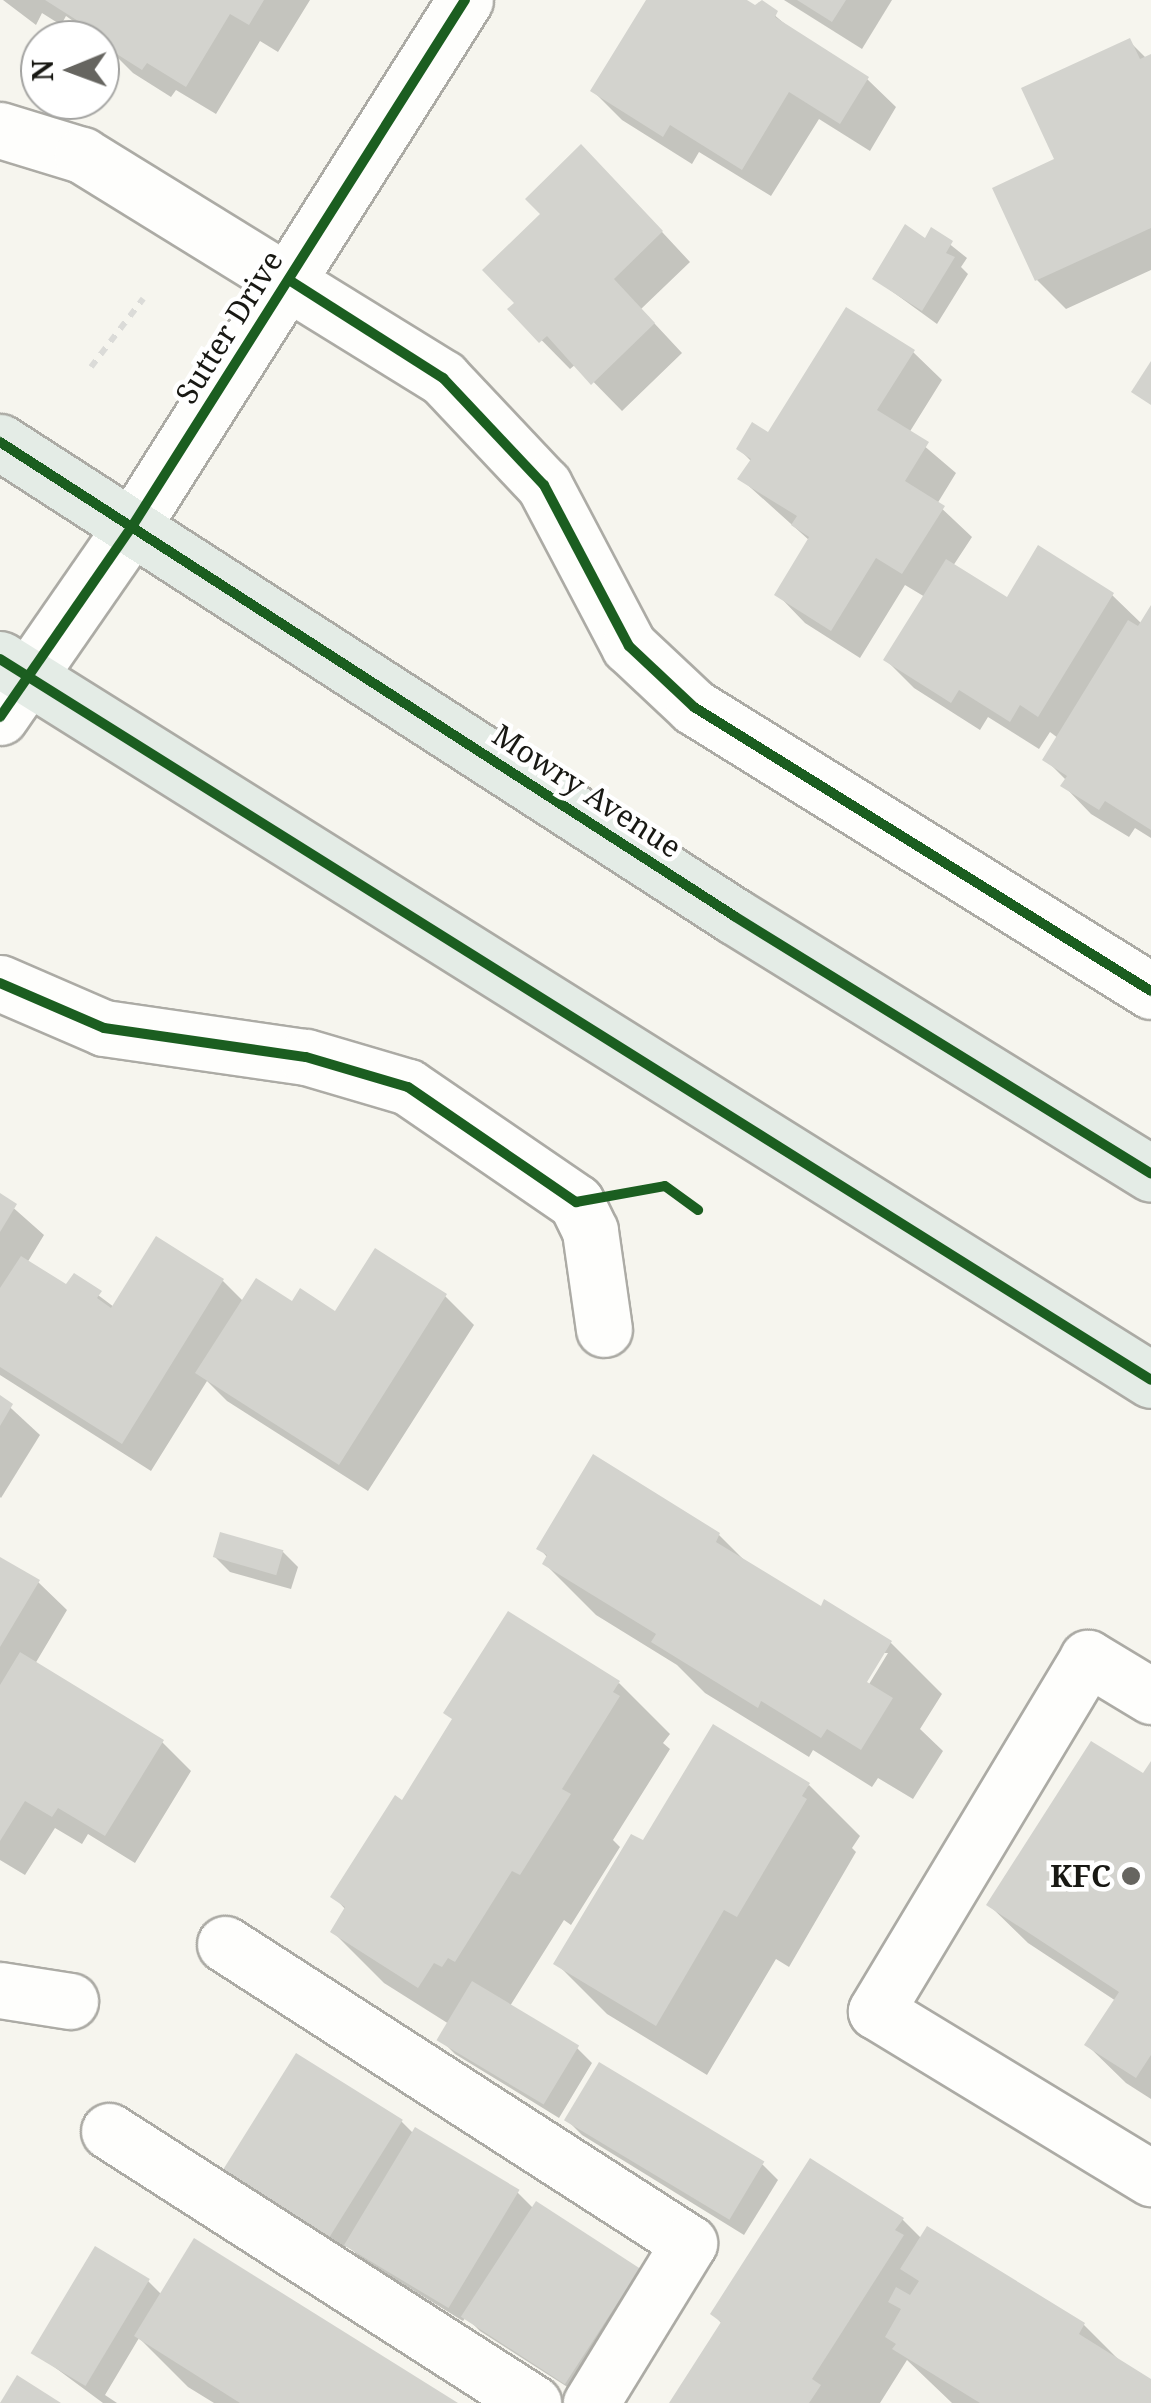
<!DOCTYPE html>
<style>
body{margin:0}
#map{position:relative;width:1151px;height:2403px;overflow:hidden;background:#f6f5ee;font-family:"Noto Serif",serif}
div>[style]{position:absolute}
.shadow>*{inset:0;background:#0003}
.building>*{inset:0;background:#d3d3ce;transform-origin:0 0}
.path>*{height:6px;margin-top:-3px;transform-origin:0;background:repeating-linear-gradient(90deg,#dbdbd8 0 8px,transparent 0 16px)}
.roads{filter:drop-shadow(2px 0 #acaba5) drop-shadow(-2px 0 #acaba5) drop-shadow(0 2px #acaba5) drop-shadow(0 -2px #acaba5)}
.minor>*{height:55px;margin:-27.5px;padding:0 27.5px;transform-origin:27.5px;border-radius:27.5px;background:#fefefc}
.major>*{height:55px;margin:-27.5px;padding:0 27.5px;transform-origin:27.5px;border-radius:27.5px;background:#e4ece6}
.cycleway>*{height:10px;margin:-5px;padding:0 5px;transform-origin:5px;border-radius:5px;background:#1b5e20}
.dots>*{width:28px;height:28px;translate:-50% -50%;box-sizing:border-box;border:5px solid #fff;border-radius:50%}
span{translate:-50% -50%;white-space:nowrap;text-align:center;line-height:1.15;-webkit-text-stroke:9px #fff;paint-order:stroke}
.street-label{font-size:30px;color:#181813}
.poi-label{font-size:30px;color:#181813;font-weight:700}
.right{translate:-100% -50%;text-align:right}
.north{position:absolute;left:20px;top:20px;width:100px;height:100px;box-sizing:border-box;background:#fff;border:2px solid #a3a3a1;border-radius:50%;rotate:269deg;font-size:28px;font-weight:700;line-height:40px;text-align:center;color:#181813}
.north::after{content:'';display:block;margin:auto;width:35px;height:45px;background:#666560;clip-path:polygon(50% 0,100% 100%,50% 72%,0 100%)}
</style>
<div id="map">
<div class="shadow">
<div style="clip-path:polygon(3px 0,310px 0,278px 52px,260px 41px,216px 114px,176px 90px,171px 97px,133px 73px,100px 40px,66px 16px,61px 25px,42px 13px,36px 25px)"></div>
<div style="clip-path:polygon(649px 0,743px 0,756px 8px,759px 2px,799px 36px,867px 79px,896px 107px,870px 151px,819px 119px,771px 196px,699px 152px,692px 164px,622px 120px,593px 91px)"></div>
<div style="clip-path:polygon(784px 0,892px 0,862px 49px)"></div>
<div style="clip-path:polygon(1129px 41px,1147px 59px,1151px 57px,1151px 270px,1066px 309px,1037px 280px,1057px 161px)"></div>
<div style="clip-path:polygon(610px 176px,690px 262px,641px 309px,682px 353px,622px 411px,576px 364px,570px 369px,511px 309px)"></div>
<div style="clip-path:polygon(932px 230px,967px 258px,961px 267px,968px 274px,937px 324px,875px 279px,926px 241px)"></div>
<div style="clip-path:polygon(913px 352px,942px 380px,909px 433px,956px 473px,937px 504px,972px 537px,953px 566px,1008px 600px,1112px 595px,1142px 624px,1151px 609px,1151px 838px,1135px 828px,1129px 837px,1091px 814px,1063px 785px,1066px 780px,1045px 759px,1058px 738px,1050px 732px,1039px 749px,988px 717px,980px 730px,914px 688px,886px 660px,925px 597px,905px 585px,860px 658px,805px 623px,777px 594px,810px 541px,741px 479px,752px 462px,739px 449px)"></div>
<div style="clip-path:polygon(0 1196px,44px 1235px,27px 1263px,67px 1288px,74px 1277px,114px 1307px,223px 1281px,244px 1302px,293px 1304px,336px 1314px,445px 1296px,474px 1325px,368px 1491px,227px 1401px,207px 1381px,151px 1471px,0 1375px)"></div>
<div style="clip-path:polygon(0 1398px,40px 1435px,1px 1498px,0 1497px)"></div>
<div style="clip-path:polygon(evenodd,719px 1535px,749px 1565px,822px 1610px,891px 1643px,942px 1694px,920px 1729px,943px 1751px,913px 1799px,878px 1778px,872px 1787px,813px 1750px,809px 1757px,705px 1693px,677px 1665px,596px 1615px,545px 1564px,548px 1558px,539px 1548px,719px 1535px,882px 1653px,888px 1653px,863px 1694px,859px 1692px,882px 1653px)"></div>
<div style="clip-path:polygon(283px 1552px,298px 1567px,291px 1589px,230px 1572px,215px 1557px)"></div>
<div style="clip-path:polygon(0 1560px,38px 1582px,67px 1610px,35px 1664px,162px 1742px,191px 1771px,135px 1863px,88px 1834px,82px 1844px,55px 1828px,25px 1875px,0 1860px)"></div>
<div style="clip-path:polygon(619px 1683px,670px 1734px,663px 1743px,670px 1749px,613px 1840px,620px 1847px,571px 1925px,564px 1920px,510px 2006px,577px 2048px,592px 2063px,559px 2118px,455px 2054px,440px 2039px,449px 2024px,384px 1983px,333px 1932px,346px 1910px,334px 1897px,403px 1803px)"></div>
<div style="clip-path:polygon(1151px 1765px,1151px 2099px,1126px 2083px,1087px 2045px,1116px 2001px,1028px 1943px,989px 1905px,1144px 1776px)"></div>
<div style="clip-path:polygon(809px 1785px,860px 1836px,852px 1848px,856px 1852px,789px 1967px,776px 1959px,707px 2075px,607px 2014px,556px 1963px)"></div>
<div style="clip-path:polygon(600px 2066px,763px 2165px,778px 2180px,744px 2235px,582px 2135px,567px 2120px)"></div>
<div style="clip-path:polygon(401px 2121px,414px 2134px,517px 2192px,534px 2209px,639px 2270px,653px 2285px,583px 2397px,480px 2331px,466px 2317px,463px 2321px,362px 2259px,347px 2245px,345px 2249px,241px 2184px,226px 2170px)"></div>
<div style="clip-path:polygon(902px 2219px,922px 2239px,928px 2229px,1084px 2325px,1122px 2363px,1151px 2382px,1151px 2403px,952px 2403px,907px 2360px,880px 2403px,672px 2403px,722px 2324px,713px 2314px)"></div>
<div style="clip-path:polygon(148px 2281px,162px 2295px,453px 2403px,214px 2403px,188px 2387px,139px 2338px,105px 2395px,117px 2403px,103px 2403px,34px 2352px)"></div>
</div>
<div class="building">
<div style="clip-path:polygon(45px 0,264px 0,249px 25px,230px 14px,186px 87px,147px 63px,142px 70px,101px 44px,105px 38px)"></div>
<div style="clip-path:polygon(646px 0,747px 0,755px 5px,762px 0,778px 11px,775px 17px,869px 77px,840px 124px,789px 92px,742px 170px,670px 125px,663px 137px,590px 91px)"></div>
<div style="clip-path:polygon(797px 0,846px 0,832px 22px)"></div>
<div style="clip-path:polygon(1130px 38px,1140px 59px,1151px 54px,1151px 228px,1035px 281px,992px 188px,1054px 159px,1021px 88px)"></div>
<div style="clip-path:polygon(581px 144px,663px 231px,614px 279px,655px 323px,591px 385px,547px 336px,539px 343px,507px 309px,514px 303px,482px 270px,540px 214px,525px 199px)"></div>
<div style="clip-path:polygon(905px 224px,925px 238px,931px 227px,953px 241px,946px 253px,955px 257px,922px 311px,872px 279px)"></div>
<div style="clip-path:polygon(846px 307px,915px 350px,877px 410px,929px 442px,905px 481px,945px 506px,902px 574px,876px 558px,831px 631px,774px 595px,809px 537px,791px 525px,797px 516px,737px 479px,751px 459px,736px 449px,752px 422px,768px 432px)"></div>
<div style="clip-path:polygon(1151px 361px,1151px 405px,1131px 392px)"></div>
<div style="clip-path:polygon(1038px 545px,1114px 593px,1038px 717px,1020px 705px,1010px 722px,959px 690px,951px 703px,883px 660px,946px 559px,1007px 597px)"></div>
<div style="clip-path:polygon(1151px 605px,1151px 830px,1105px 801px,1099px 810px,1060px 786px,1067px 776px,1042px 760px,1128px 620px,1138px 626px)"></div>
<div style="clip-path:polygon(0 1193px,17px 1204px,0 1232px)"></div>
<div style="clip-path:polygon(156px 1236px,224px 1279px,122px 1444px,0 1367px,0 1288px,21px 1256px,66px 1284px,74px 1273px,102px 1291px,97px 1298px,111px 1308px)"></div>
<div style="clip-path:polygon(375px 1248px,447px 1294px,339px 1465px,195px 1373px,256px 1278px,292px 1301px,300px 1288px,335px 1311px)"></div>
<div style="clip-path:polygon(0 1395px,13px 1404px,0 1426px)"></div>
<div style="clip-path:polygon(593px 1454px,720px 1533px,716px 1542px,821px 1606px,824px 1599px,892px 1641px,867px 1682px,893px 1698px,861px 1750px,827px 1729px,821px 1738px,761px 1701px,758px 1708px,651px 1642px,656px 1634px,542px 1564px,547px 1555px,536px 1549px)"></div>
<div style="left:220px;top:1532px;width:66px;height:26px;rotate:16deg"></div>
<div style="clip-path:polygon(0 1557px,40px 1580px,0 1647px)"></div>
<div style="clip-path:polygon(508px 1611px,620px 1681px,613px 1692px,620px 1696px,562px 1789px,571px 1794px,520px 1875px,512px 1871px,455px 1962px,448px 1958px,442px 1967px,434px 1963px,418px 1988px,330px 1932px,345px 1907px,330px 1897px,395px 1795px,402px 1800px,452px 1719px,443px 1713px)"></div>
<div style="clip-path:polygon(20px 1652px,164px 1740px,105px 1836px,58px 1808px,52px 1817px,25px 1801px,0 1841px,0 1685px)"></div>
<div style="clip-path:polygon(713px 1724px,810px 1783px,802px 1796px,807px 1799px,737px 1917px,724px 1910px,656px 2026px,553px 1964px,631px 1834px,643px 1840px)"></div>
<div style="clip-path:polygon(1091px 1741px,1143px 1773px,1151px 1761px,1151px 2055px,1136px 2078px,1084px 2045px,1119px 1992px,986px 1905px)"></div>
<div style="left:472px;top:1981px;width:125px;height:69px;rotate:31deg"></div>
<div style="left:296px;top:2053px;width:126px;height:138px;rotate:32deg"></div>
<div style="left:599px;top:2062px;width:193px;height:68px;rotate:31deg"></div>
<div style="left:415px;top:2127px;width:122px;height:138px;rotate:31deg"></div>
<div style="clip-path:polygon(810px 2158px,904px 2218px,895px 2230px,904px 2235px,812px 2379px,821px 2385px,809px 2403px,669px 2403px,721px 2322px,710px 2314px)"></div>
<div style="left:536px;top:2201px;width:124px;height:138px;rotate:33deg"></div>
<div style="clip-path:polygon(927px 2226px,1085px 2323px,1079px 2334px,1151px 2379px,1151px 2403px,980px 2403px,892px 2349px,896px 2344px,885px 2337px,901px 2309px,888px 2302px,896px 2287px,910px 2295px,919px 2281px,900px 2269px)"></div>
<div style="clip-path:polygon(194px 2238px,458px 2403px,240px 2403px,134px 2336px)"></div>
<div style="left:95px;top:2246px;width:64px;height:125px;rotate:31deg"></div>
<div style="clip-path:polygon(17px 2375px,61px 2403px,0 2403px)"></div>
</div>
<div class="path">
<div style="left:91px;top:367px;width:86px;rotate:-52.6deg"></div>
</div>
<div class="roads">
<div class="minor">
<div style="left:0;top:130px;width:86px;rotate:17deg"></div>
<div style="left:82px;top:155px;width:424px;rotate:31.7deg"></div>
<div style="left:443px;top:378px;width:147px;rotate:46.7deg"></div>
<div style="left:544px;top:485px;width:182px;rotate:62.2deg"></div>
<div style="left:629px;top:646px;width:89px;rotate:43.2deg"></div>
<div style="left:694px;top:707px;width:538px;rotate:31.86deg"></div>
<div style="left:0;top:717px;width:234px;rotate:-55.3deg"></div>
<div style="left:133px;top:525px;width:621px;rotate:-57.69deg"></div>
<div style="left:0;top:983px;width:113px;rotate:23.4deg"></div>
<div style="left:104px;top:1028px;width:204px;rotate:8.2deg"></div>
<div style="left:306px;top:1057px;width:106px;rotate:16.4deg"></div>
<div style="left:408px;top:1087px;width:204px;rotate:34.4deg"></div>
<div style="left:576px;top:1202px;width:32px;rotate:64deg"></div>
<div style="left:590px;top:1231px;width:99px;rotate:81.9deg"></div>
<div style="left:1151px;top:1696px;width:74px;rotate:-148.9deg"></div>
<div style="left:1088px;top:1658px;width:412px;rotate:121deg"></div>
<div style="left:876px;top:2011px;width:322px;rotate:31.3deg"></div>
<div style="left:225px;top:1944px;width:552px;rotate:32.8deg"></div>
<div style="left:689px;top:2243px;width:188px;rotate:121.5deg"></div>
<div style="left:0;top:1990px;width:71px;rotate:8.9deg"></div>
<div style="left:109px;top:2131px;width:504px;rotate:32.68deg"></div>
</div>
<div class="major">
<div style="left:0;top:442px;width:874px;rotate:32.85deg"></div>
<div style="left:734px;top:916px;width:490px;rotate:31.7deg"></div>
<div style="left:0;top:659px;width:1358px;rotate:32.06deg"></div>
</div>
</div>
<div class="cycleway">
<div style="left:289px;top:280px;width:183px;rotate:32.5deg"></div>
<div style="left:443px;top:378px;width:147px;rotate:46.7deg"></div>
<div style="left:544px;top:485px;width:182px;rotate:62.2deg"></div>
<div style="left:629px;top:646px;width:89px;rotate:43.2deg"></div>
<div style="left:694px;top:707px;width:538px;rotate:31.86deg"></div>
<div style="left:0;top:442px;width:874px;rotate:32.85deg"></div>
<div style="left:734px;top:916px;width:490px;rotate:31.7deg"></div>
<div style="left:0;top:659px;width:1358px;rotate:32.06deg"></div>
<div style="left:0;top:717px;width:234px;rotate:-55.3deg"></div>
<div style="left:133px;top:525px;width:621px;rotate:-57.69deg"></div>
<div style="left:0;top:983px;width:113px;rotate:23.4deg"></div>
<div style="left:104px;top:1028px;width:204px;rotate:8.2deg"></div>
<div style="left:306px;top:1057px;width:106px;rotate:16.4deg"></div>
<div style="left:408px;top:1087px;width:204px;rotate:34.4deg"></div>
<div style="left:576px;top:1202px;width:90px;rotate:-10.2deg"></div>
<div style="left:665px;top:1186px;width:41px;rotate:36deg"></div>
</div>
<div class="dots">
<div style="left:1131px;top:1876px;background:#666560"></div>
</div>
<div class="street-label">
<span style="left:229px;top:327px;rotate:-58deg">Sutter Drive</span>
<span style="left:587px;top:791px;rotate:33deg">Mowry Avenue</span>
</div>
<div class="poi-label">
<span class="right" style="left:1111px;top:1876px">KFC</span>
</div>
<div class="north">N</div>
</div>
